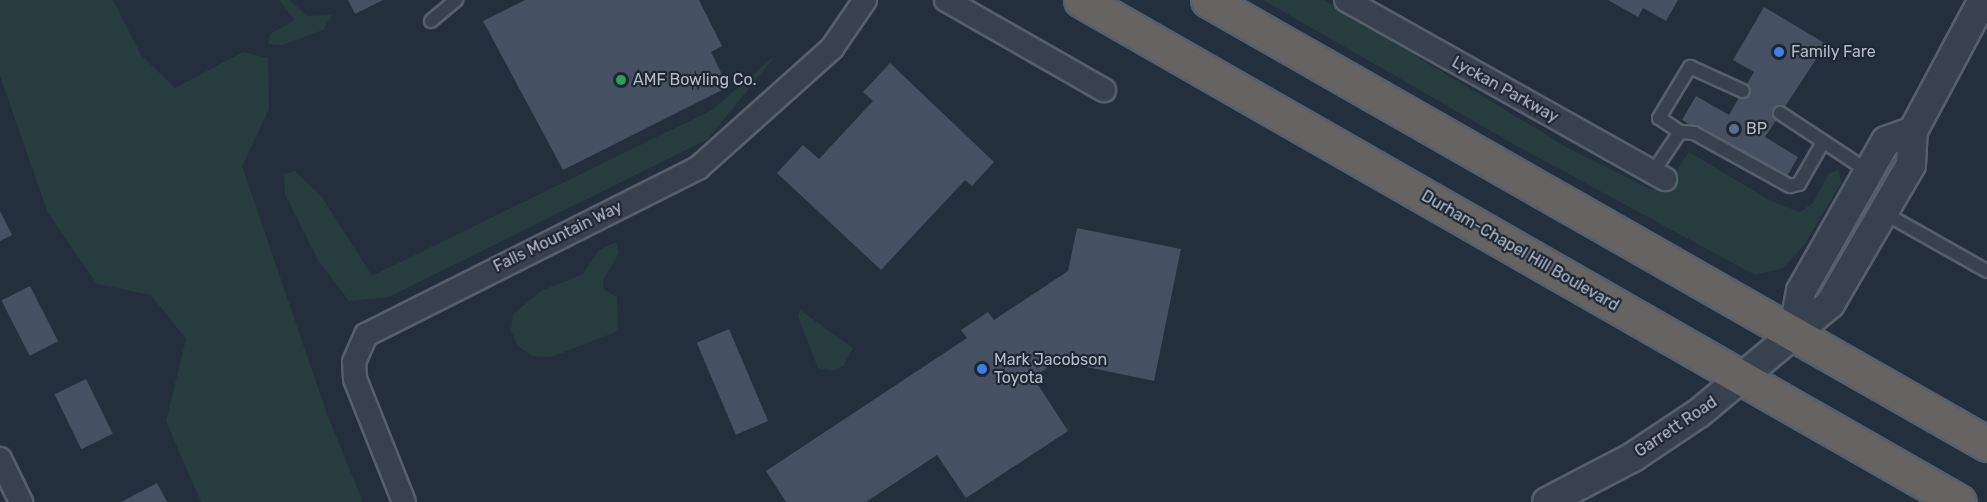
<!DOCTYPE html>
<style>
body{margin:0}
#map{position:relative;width:1987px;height:502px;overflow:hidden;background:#242f3e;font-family:Rubik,sans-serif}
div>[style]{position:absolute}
.green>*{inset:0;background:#263c3f}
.building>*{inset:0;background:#455162;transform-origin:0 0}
.roads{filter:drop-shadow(2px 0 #565f6c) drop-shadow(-2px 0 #565f6c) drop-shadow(0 2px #565f6c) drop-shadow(0 -2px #565f6c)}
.service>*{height:12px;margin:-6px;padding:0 6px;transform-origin:6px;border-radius:6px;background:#38414e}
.minor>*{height:22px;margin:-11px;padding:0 11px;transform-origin:11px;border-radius:11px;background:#38414e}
.tertiary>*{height:28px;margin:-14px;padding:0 14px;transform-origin:14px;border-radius:14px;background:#38414e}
.trunk>*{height:33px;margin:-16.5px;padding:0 16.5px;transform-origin:16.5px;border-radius:16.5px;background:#656462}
.dots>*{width:16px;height:16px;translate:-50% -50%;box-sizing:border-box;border:3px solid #1d2633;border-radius:50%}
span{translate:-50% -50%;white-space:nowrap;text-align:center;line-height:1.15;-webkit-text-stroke:4.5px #1d2633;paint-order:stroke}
.poi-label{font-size:16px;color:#b4bcc9}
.left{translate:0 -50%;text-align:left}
.street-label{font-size:16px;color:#b4bcc9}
</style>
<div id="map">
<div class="green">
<div style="clip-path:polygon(0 0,113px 0,141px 55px,175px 88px,243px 52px,268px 58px,269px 109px,242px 166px,327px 414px,363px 502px,201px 502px,166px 421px,186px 339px,151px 295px,97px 284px,48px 213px,0 76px)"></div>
<div style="clip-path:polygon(279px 0,289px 0,307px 16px,332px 15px,323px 30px,283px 45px,268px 44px,270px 34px,295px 20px)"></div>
<div style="clip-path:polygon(1263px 0,1324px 0,1568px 148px,1650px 189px,1664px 189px,1689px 152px,1771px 201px,1800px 212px,1813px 203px,1829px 173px,1839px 170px,1841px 183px,1803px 247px,1783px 268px,1755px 275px,1517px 146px)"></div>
<div style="clip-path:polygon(776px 55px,708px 139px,389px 297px,349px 301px,318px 260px,285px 194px,284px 174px,295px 171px,322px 197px,372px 276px,712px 110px)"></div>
<div style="clip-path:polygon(616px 242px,619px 253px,603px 280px,604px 290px,617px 297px,618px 328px,613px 333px,551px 357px,532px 356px,518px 346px,511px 331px,513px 314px,541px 291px,583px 274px,599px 250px)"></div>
<div style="clip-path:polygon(800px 310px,853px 348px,844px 365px,833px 371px,818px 368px,798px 317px)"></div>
</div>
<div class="building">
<div style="clip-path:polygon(348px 0,383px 0,355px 14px)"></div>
<div style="clip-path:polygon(525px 0,699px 0,722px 46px,711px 52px,728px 87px,563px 170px,483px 21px)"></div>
<div style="clip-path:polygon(1608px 0,1678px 0,1666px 21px,1643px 8px,1638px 17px)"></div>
<div style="clip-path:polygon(1764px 7px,1826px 44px,1765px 137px,1798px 157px,1785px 180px,1682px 120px,1696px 96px,1729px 115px,1754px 72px,1733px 60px)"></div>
<div style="clip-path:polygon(890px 63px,994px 162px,972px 186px,965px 180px,881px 270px,777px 173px,803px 145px,819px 159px,873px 101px,863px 92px)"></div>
<div style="clip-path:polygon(0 211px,12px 235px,0 241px)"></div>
<div style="clip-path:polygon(1077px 228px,1181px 249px,1154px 381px,1058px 361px,1033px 377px,1068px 431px,966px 498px,937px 455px,866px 502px,786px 502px,766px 471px,967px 338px,961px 330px,988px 312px,994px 320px,1068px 271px)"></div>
<div style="left:30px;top:286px;width:62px;height:32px;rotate:63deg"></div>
<div style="left:729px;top:329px;width:100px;height:35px;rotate:67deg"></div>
<div style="left:86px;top:379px;width:61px;height:35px;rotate:64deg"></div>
<div style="clip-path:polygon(157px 483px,167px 502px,121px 502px)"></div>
</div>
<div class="roads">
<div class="service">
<div style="left:431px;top:21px;width:33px;rotate:-40deg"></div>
<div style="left:1780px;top:113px;width:105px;rotate:33.4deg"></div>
<div style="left:1680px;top:132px;width:25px;rotate:-146deg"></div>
<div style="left:1659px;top:118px;width:60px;rotate:-58.7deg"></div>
<div style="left:1690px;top:67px;width:58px;rotate:24.4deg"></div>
<div style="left:1653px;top:172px;width:48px;rotate:-56deg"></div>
<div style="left:1680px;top:132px;width:14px;rotate:4deg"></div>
<div style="left:1694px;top:133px;width:110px;rotate:28.9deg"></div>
<div style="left:1790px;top:186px;width:9px;rotate:-13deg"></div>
<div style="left:1799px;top:184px;width:46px;rotate:-60.1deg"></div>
<div style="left:1884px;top:213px;width:118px;rotate:29.4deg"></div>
</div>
<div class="minor">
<div style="left:946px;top:0;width:182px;rotate:29.7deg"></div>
<div style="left:1346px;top:0;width:366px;rotate:29.3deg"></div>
<div style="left:0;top:459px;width:48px;rotate:64deg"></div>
<div style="left:404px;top:502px;width:132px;rotate:-111.7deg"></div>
<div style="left:355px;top:379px;width:17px;rotate:-93deg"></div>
<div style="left:354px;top:362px;width:30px;rotate:-66deg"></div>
<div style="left:366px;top:335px;width:372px;rotate:-26.7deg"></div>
<div style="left:698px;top:168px;width:180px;rotate:-41.8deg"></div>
<div style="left:832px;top:48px;width:58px;rotate:-55.5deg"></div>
</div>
<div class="tertiary">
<div style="left:1793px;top:334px;width:44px;rotate:-79.5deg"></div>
<div style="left:1801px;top:291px;width:172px;rotate:-60.5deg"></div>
<div style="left:1886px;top:141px;width:29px;rotate:-20deg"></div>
<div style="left:1547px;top:502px;width:97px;rotate:-27.6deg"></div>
<div style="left:1633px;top:457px;width:79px;rotate:-33.7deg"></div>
<div style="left:1699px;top:413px;width:170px;rotate:-39.8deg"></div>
<div style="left:1830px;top:304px;width:161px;rotate:-59.8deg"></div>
<div style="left:1911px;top:165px;width:34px;rotate:-87deg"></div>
<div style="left:1913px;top:131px;width:149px;rotate:-61.9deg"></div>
</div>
<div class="trunk">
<div style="left:1081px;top:0;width:1011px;rotate:29.76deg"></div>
<div style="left:1208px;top:0;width:897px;rotate:29.68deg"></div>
</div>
</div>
<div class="dots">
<div style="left:1779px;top:52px;background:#3f7fe0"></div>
<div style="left:621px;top:80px;background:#2e9e5b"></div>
<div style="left:1734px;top:129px;background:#5c6f8a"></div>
<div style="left:982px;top:369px;background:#3f7fe0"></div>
</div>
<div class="poi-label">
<span class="left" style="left:1791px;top:52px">Family Fare</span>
<span class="left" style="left:633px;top:80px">AMF Bowling Co.</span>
<span class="left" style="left:1746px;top:129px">BP</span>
<span class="left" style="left:994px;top:369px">Mark Jacobson<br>Toyota</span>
</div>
<div class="street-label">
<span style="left:1505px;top:90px;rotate:29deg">Lyckan Parkway</span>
<span style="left:558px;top:237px;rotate:-26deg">Falls Mountain Way</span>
<span style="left:1520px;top:251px;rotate:30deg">Durham-Chapel Hill Boulevard</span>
<span style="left:1676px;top:427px;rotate:-34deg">Garrett Road</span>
</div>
</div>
